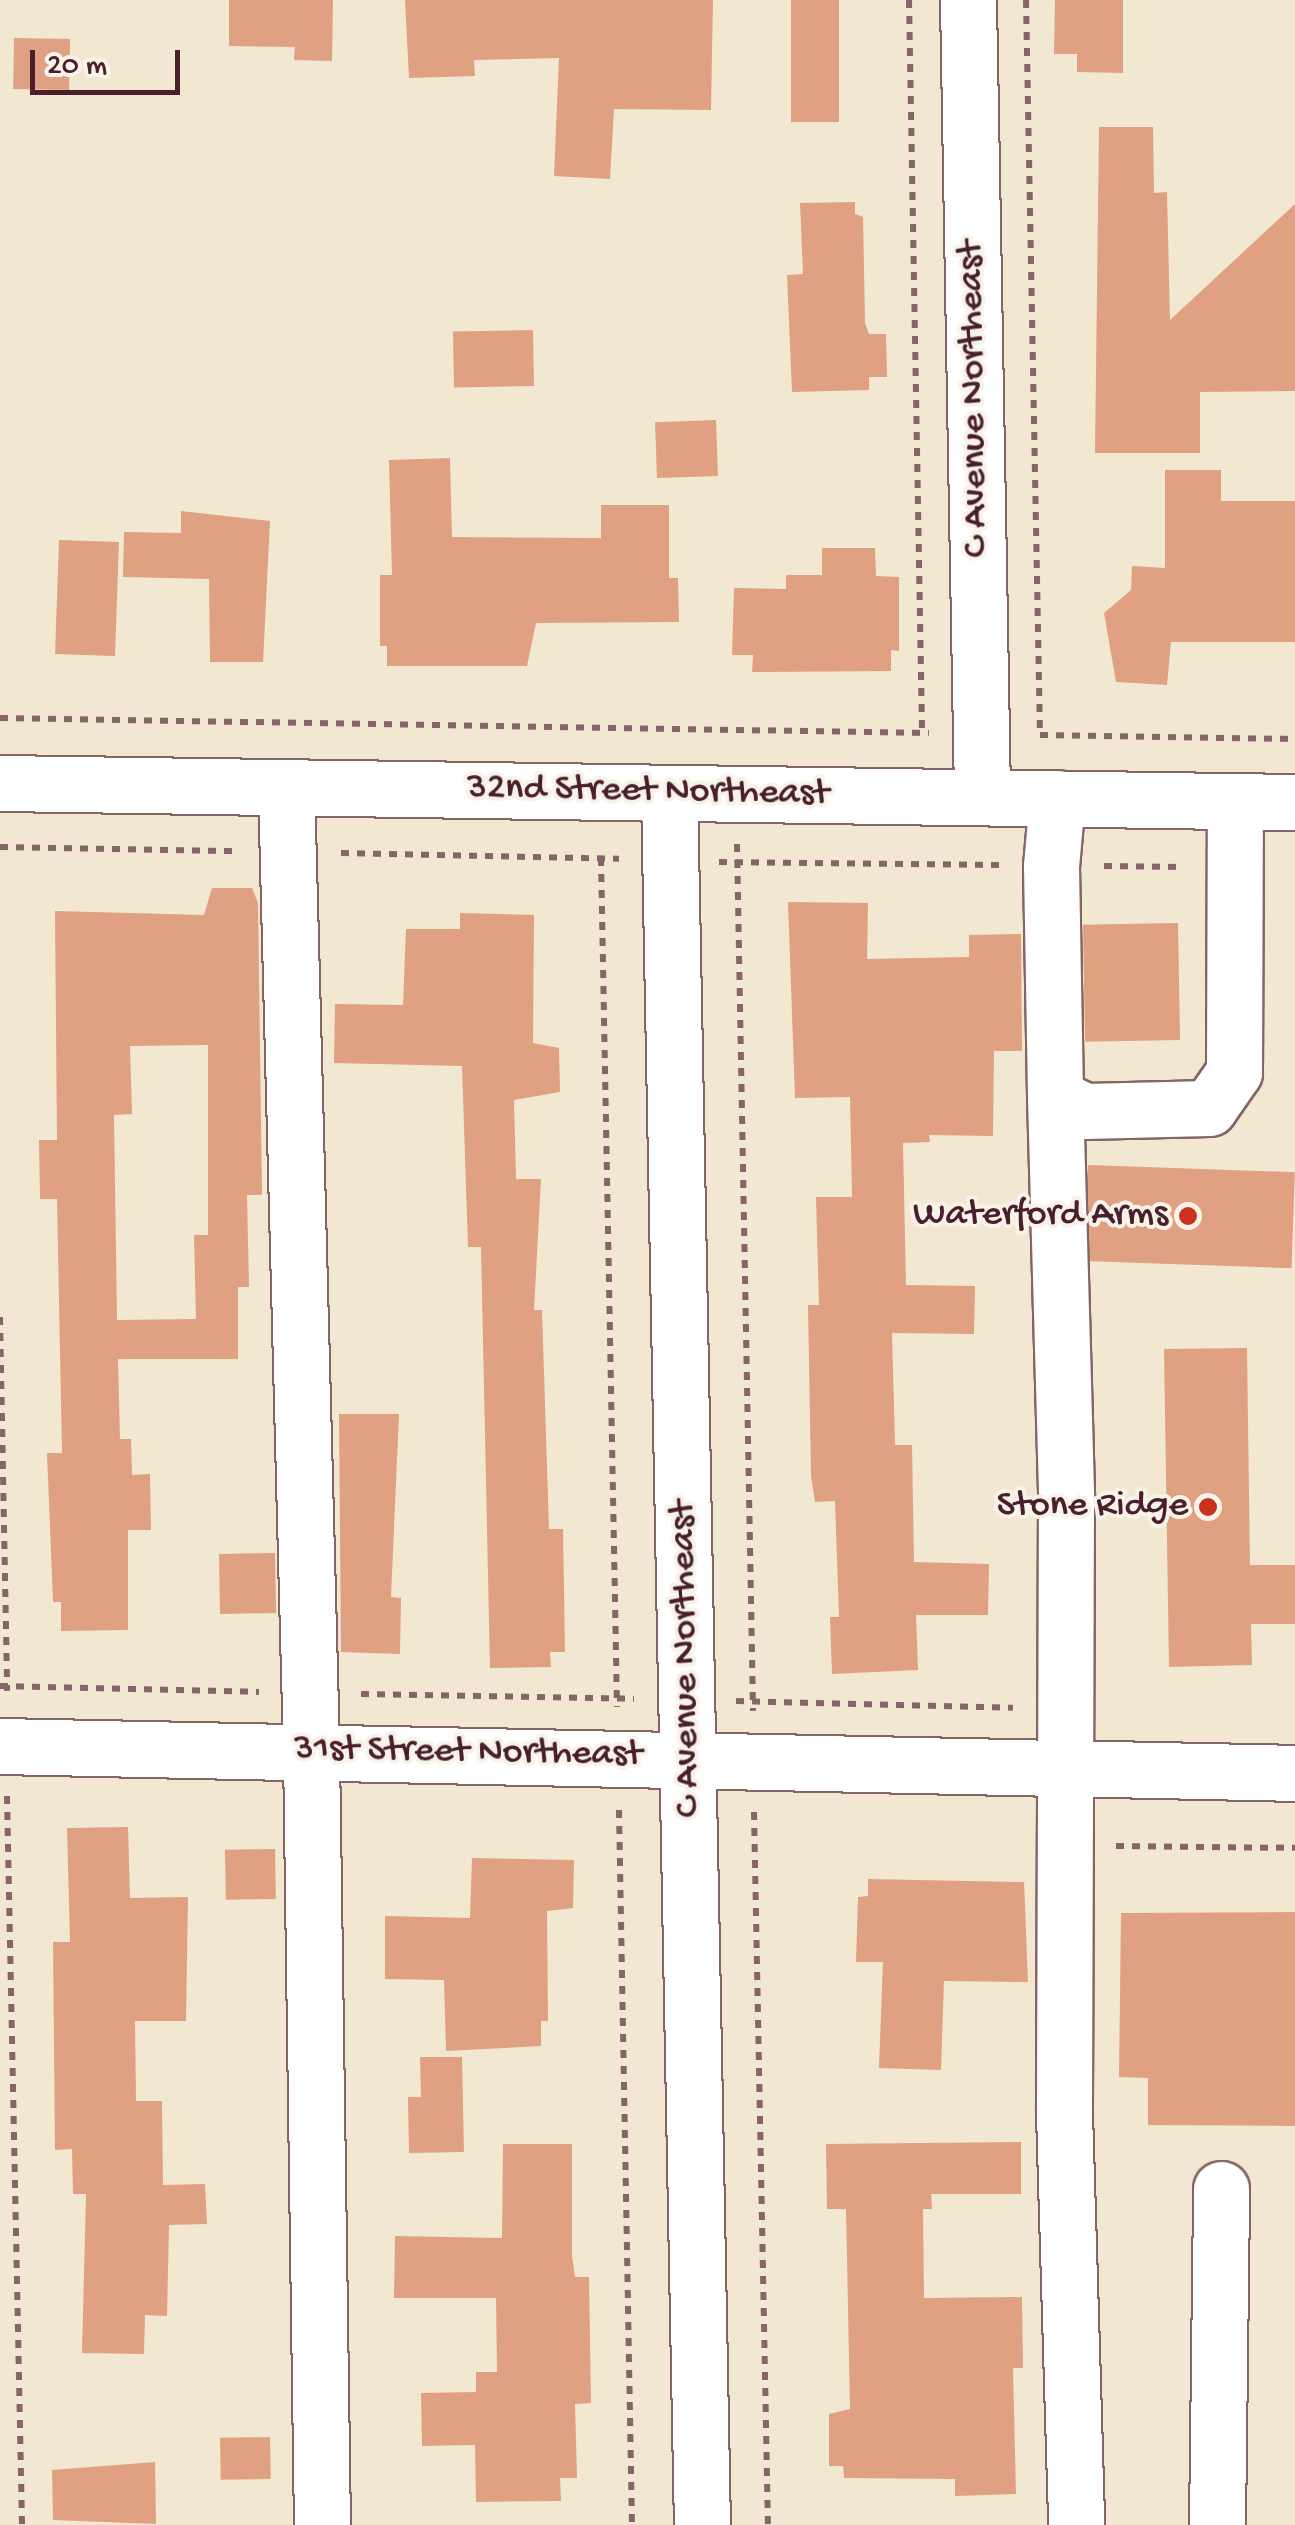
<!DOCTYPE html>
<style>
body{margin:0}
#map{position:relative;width:1295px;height:2525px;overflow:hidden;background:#f2e7d0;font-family:"Gochi Hand",sans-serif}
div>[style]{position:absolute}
.building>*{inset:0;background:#dfa182;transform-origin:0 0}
.path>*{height:6px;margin-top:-3px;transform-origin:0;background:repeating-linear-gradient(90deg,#856565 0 8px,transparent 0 16px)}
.roads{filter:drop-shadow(2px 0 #856565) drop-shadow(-2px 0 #856565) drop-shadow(0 2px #856565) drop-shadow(0 -2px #856565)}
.minor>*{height:55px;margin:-27.5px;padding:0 27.5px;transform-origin:27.5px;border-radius:27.5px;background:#fff}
.major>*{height:55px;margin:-27.5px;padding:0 27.5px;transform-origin:27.5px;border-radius:27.5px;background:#fff}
.dots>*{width:28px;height:28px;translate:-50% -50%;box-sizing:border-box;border:5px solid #f7f3e8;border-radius:50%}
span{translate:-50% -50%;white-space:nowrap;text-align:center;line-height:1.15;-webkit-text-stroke:8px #f7f3e8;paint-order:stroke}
.street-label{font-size:38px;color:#4a1f2b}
.poi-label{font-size:38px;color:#4a1f2b}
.right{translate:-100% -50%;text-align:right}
.scale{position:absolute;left:30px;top:50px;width:150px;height:45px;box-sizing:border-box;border:5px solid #4a1f2b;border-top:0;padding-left:12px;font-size:30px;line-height:35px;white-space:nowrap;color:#4a1f2b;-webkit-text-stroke:8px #f7f3e8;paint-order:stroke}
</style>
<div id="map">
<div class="building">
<div style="clip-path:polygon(229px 0,333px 0,332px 61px,294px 60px,295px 47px,229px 46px)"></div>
<div style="clip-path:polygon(405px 0,713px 0,711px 110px,614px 109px,610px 179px,554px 176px,559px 58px,474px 60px,475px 76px,409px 78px)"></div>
<div style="left:791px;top:0;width:48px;height:122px"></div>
<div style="clip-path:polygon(1055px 0,1123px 0,1123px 73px,1077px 72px,1077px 54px,1054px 54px)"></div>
<div style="left:14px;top:38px;width:56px;height:51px;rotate:1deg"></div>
<div style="clip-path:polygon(1099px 127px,1153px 127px,1154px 193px,1167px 192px,1170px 320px,1295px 204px,1295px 391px,1200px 392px,1200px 453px,1095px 453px)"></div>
<div style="clip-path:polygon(855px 202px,855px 214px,863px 217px,865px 323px,869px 334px,886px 334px,887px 377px,869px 377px,869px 390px,792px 392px,787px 275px,803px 274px,800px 203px)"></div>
<div style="left:533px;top:330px;width:56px;height:80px;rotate:89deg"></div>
<div style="left:716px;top:420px;width:56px;height:61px;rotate:88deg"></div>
<div style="clip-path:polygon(450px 458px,452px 537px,601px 538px,601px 505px,669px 505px,669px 578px,678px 578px,679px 622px,536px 623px,527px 666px,387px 666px,387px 646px,380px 646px,380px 575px,392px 575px,389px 460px)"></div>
<div style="clip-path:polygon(1165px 470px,1221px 470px,1221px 501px,1295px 501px,1295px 642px,1171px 642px,1167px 685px,1116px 682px,1104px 613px,1131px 590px,1132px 566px,1165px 568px)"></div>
<div style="clip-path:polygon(181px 511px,270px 521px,263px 662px,210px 662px,209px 579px,123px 577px,124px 532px,181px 533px)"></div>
<div style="left:59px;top:540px;width:60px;height:114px;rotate:2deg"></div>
<div style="clip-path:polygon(822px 548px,875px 548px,876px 576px,899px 577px,899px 651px,891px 650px,891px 671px,752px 672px,753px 655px,732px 655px,734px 588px,786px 589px,786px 575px,822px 575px)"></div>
<div style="clip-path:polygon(evenodd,212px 888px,252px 888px,258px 903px,262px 1195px,247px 1195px,249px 1287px,238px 1287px,238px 1359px,118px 1359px,120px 1439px,131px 1439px,132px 1475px,150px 1474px,151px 1530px,128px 1530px,128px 1630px,61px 1631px,61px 1602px,53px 1602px,47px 1453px,62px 1453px,57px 1199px,40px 1199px,39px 1140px,57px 1140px,55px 911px,204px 915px,212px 888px,208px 1045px,208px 1235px,194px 1235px,196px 1319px,117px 1320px,114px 1115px,132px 1114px,130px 1046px,208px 1045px)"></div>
<div style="clip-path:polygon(788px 902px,868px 903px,867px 959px,969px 957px,969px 935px,1021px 934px,1022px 1051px,994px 1051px,993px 1136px,929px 1135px,930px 1142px,903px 1143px,906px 1285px,975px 1286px,974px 1334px,892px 1333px,895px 1445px,912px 1445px,914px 1562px,989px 1564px,988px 1615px,916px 1615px,918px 1670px,832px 1674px,830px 1617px,839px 1617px,835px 1501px,815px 1502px,811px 1476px,808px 1305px,819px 1305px,816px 1197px,852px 1197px,850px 1097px,795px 1098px)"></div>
<div style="clip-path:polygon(460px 913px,534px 915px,533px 1043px,559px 1048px,560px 1092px,514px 1100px,516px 1179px,541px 1179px,534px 1310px,542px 1310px,549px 1529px,563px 1529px,565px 1652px,550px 1652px,551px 1667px,490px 1668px,481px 1247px,468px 1247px,462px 1066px,334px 1063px,335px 1004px,403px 1005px,406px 929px,460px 929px)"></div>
<div style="left:1178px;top:923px;width:117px;height:95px;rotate:89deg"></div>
<div style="left:1088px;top:1165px;width:207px;height:96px;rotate:2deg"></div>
<div style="clip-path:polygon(1247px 1348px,1250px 1565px,1295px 1565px,1295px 1624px,1251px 1624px,1252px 1665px,1169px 1667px,1164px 1349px)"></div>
<div style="clip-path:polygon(339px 1414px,399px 1414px,391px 1597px,401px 1598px,400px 1654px,341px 1652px)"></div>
<div style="left:275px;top:1553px;width:60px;height:56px;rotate:89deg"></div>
<div style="clip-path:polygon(128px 1827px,130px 1898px,188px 1897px,186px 2021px,135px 2021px,136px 2101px,162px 2101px,163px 2185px,205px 2184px,207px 2224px,169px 2225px,167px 2316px,145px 2315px,144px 2354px,82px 2353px,86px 2194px,73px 2194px,72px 2149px,55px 2150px,53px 1942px,70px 1942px,67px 1828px)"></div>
<div style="left:275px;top:1849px;width:50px;height:50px;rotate:89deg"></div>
<div style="clip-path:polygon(472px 1858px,574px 1860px,573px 1908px,547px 1911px,548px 2021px,541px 2021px,541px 2046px,446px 2051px,444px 1980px,385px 1979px,385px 1916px,470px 1918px)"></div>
<div style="clip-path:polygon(868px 1879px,1024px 1882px,1028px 1982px,944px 1981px,941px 2070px,879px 2068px,883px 1962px,856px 1962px,858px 1897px,868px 1896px)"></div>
<div style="clip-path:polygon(1295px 1912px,1295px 2126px,1148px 2125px,1148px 2078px,1119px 2077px,1121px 1913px)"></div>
<div style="clip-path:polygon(420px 2057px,462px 2057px,464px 2152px,409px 2153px,408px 2097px,421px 2097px)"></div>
<div style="clip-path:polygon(1021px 2142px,1021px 2194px,931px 2194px,932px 2209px,923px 2209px,924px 2298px,1022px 2297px,1023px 2368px,1013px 2368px,1016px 2494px,955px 2496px,955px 2479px,844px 2478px,843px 2466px,829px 2466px,829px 2414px,850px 2409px,846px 2209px,827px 2209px,826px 2144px)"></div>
<div style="clip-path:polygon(503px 2144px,572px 2144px,572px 2256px,575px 2277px,589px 2277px,591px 2403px,575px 2404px,577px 2478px,560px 2478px,561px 2501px,476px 2502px,475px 2445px,422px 2446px,421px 2393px,476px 2392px,476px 2372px,497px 2372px,496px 2298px,394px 2298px,395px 2236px,502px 2238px)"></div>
<div style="left:270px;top:2437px;width:42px;height:50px;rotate:89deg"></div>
<div style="clip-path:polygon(155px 2462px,156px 2524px,53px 2520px,52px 2470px)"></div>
</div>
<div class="path">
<div style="left:909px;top:0;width:733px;rotate:88.98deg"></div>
<div style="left:1026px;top:0;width:735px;rotate:88.91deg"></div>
<div style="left:0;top:718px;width:929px;rotate:0.93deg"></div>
<div style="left:1040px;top:735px;width:255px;rotate:0.9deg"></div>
<div style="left:737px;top:844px;width:867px;rotate:88.94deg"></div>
<div style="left:0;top:847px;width:239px;rotate:1deg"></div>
<div style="left:341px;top:853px;width:278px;rotate:1.2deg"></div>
<div style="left:601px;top:858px;width:849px;rotate:88.92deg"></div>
<div style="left:719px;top:862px;width:283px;rotate:0.6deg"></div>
<div style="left:1104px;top:866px;width:78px;rotate:0.7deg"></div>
<div style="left:0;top:1317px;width:374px;rotate:88.9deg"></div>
<div style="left:0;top:1686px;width:259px;rotate:1.3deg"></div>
<div style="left:361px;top:1694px;width:273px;rotate:1deg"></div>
<div style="left:736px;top:1701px;width:277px;rotate:1.4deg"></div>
<div style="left:7px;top:1796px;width:729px;rotate:88.82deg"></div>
<div style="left:619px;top:1810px;width:715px;rotate:88.96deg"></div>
<div style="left:754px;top:1812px;width:713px;rotate:88.88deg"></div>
<div style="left:1116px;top:1846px;width:179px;rotate:0.6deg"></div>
</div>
<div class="roads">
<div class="minor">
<div style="left:968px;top:0;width:797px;rotate:88.99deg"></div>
<div style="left:286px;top:787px;width:963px;rotate:88.51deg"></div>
<div style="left:311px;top:1750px;width:775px;rotate:89.19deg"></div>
<div style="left:669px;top:793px;width:1732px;rotate:88.91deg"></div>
<div style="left:1057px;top:798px;width:68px;rotate:95deg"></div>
<div style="left:1051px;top:866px;width:231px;rotate:89deg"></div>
<div style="left:1055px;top:1097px;width:33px;rotate:25deg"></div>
<div style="left:1085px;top:1111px;width:124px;rotate:-1.4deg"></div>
<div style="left:1209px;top:1108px;width:44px;rotate:-55.2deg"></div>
<div style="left:1234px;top:1072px;width:271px;rotate:-89.8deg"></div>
<div style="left:1055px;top:1097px;width:402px;rotate:88.4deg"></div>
<div style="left:1066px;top:1499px;width:614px;rotate:90.19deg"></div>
<div style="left:1064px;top:2113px;width:412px;rotate:88.3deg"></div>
<div style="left:0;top:1746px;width:1295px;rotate:1.19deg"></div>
<div style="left:1217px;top:2525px;width:336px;rotate:-89.3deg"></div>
</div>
<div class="major">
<div style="left:0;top:783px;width:1295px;rotate:0.84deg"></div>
</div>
</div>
<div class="dots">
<div style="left:1188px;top:1216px;background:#c8321e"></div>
<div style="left:1208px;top:1507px;background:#c8321e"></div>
</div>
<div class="street-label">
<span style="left:975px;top:399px;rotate:-91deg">C Avenue Northeast</span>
<span style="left:648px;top:792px;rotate:1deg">32nd Street Northeast</span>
<span style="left:687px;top:1659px;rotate:-91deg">C Avenue Northeast</span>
<span style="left:468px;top:1753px;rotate:1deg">31st Street Northeast</span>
</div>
<div class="poi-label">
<span class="right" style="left:1168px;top:1216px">Waterford Arms</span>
<span class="right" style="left:1188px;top:1507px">Stone Ridge</span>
</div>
<div class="scale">20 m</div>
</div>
